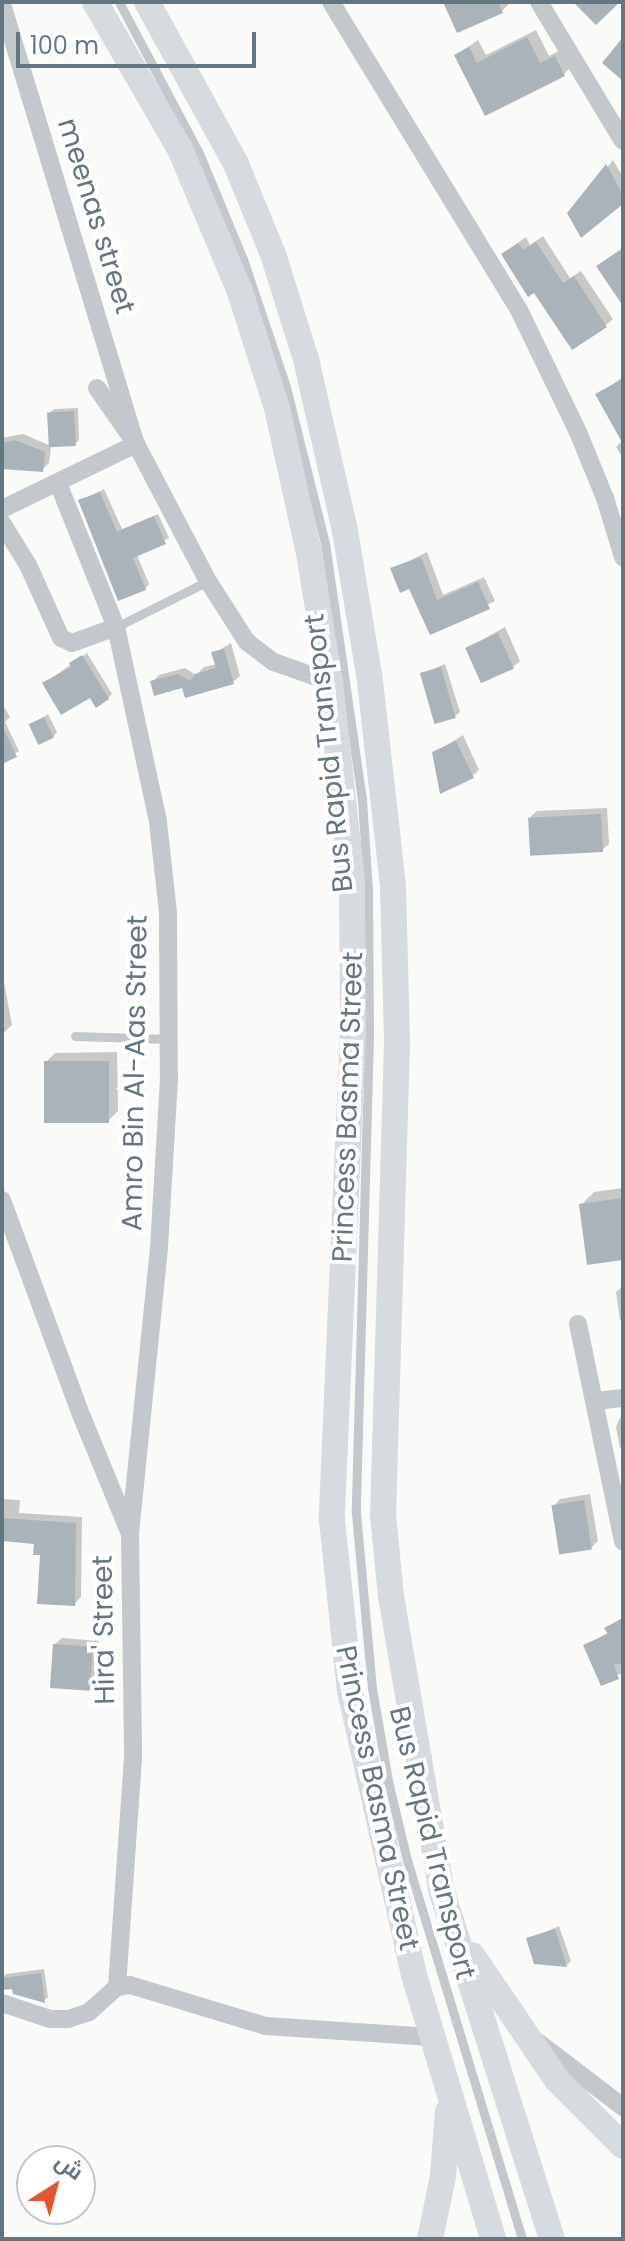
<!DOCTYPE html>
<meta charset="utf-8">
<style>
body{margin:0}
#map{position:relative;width:625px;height:2241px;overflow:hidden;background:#fafaf8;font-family:Poppins,Cairo,sans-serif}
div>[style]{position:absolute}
.shadow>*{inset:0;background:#0003}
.building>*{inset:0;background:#aab3b9;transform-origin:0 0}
.service>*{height:9px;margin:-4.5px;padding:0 4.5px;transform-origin:4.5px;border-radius:4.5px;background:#c3c8cc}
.minor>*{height:18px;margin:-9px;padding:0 9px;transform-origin:9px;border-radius:9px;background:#c3c8cc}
.primary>*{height:26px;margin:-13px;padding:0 13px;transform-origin:13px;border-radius:13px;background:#d6dbdf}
span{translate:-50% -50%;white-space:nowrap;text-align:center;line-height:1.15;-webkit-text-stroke:8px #fff;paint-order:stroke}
.street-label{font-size:28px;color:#657683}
.frame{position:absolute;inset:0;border:4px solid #657683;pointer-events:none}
.north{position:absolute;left:16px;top:2145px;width:80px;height:80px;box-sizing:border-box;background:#fff;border:2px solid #c1c8cd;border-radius:50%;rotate:36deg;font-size:22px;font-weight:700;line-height:32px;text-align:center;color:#657683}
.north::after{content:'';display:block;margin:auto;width:28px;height:36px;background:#e4572e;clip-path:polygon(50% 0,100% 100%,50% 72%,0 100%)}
.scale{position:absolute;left:16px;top:32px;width:240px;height:36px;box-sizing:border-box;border:4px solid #657683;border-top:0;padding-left:10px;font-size:24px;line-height:28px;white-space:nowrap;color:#657683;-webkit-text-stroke:6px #fff;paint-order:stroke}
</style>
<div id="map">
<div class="shadow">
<div style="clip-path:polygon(445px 2px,508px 2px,509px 4px,502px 11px,458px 31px)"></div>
<div style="clip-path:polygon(536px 30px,549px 56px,564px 48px,573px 65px,564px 74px,486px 114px,456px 55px,478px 40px,486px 55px)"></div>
<div style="clip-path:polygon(613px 160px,623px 177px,623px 202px,569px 214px)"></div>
<div style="clip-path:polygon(543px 236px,570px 278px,581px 271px,613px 319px,606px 325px,535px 290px,503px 254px,526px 237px,530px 245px)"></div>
<div style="clip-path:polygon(623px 377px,623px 458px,616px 447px,623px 440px,598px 394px)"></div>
<div style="clip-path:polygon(78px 408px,79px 440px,75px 444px,49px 413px,54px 409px)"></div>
<div style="clip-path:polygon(23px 434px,51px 446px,49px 463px,42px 470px,2px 467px,2px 438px)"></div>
<div style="clip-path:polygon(104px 489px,122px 529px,158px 514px,169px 538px,137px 555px,149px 584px,145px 589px,80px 501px)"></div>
<div style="clip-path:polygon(427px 552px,443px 595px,484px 577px,495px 601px,431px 633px,410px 587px,393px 569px)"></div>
<div style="clip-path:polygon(505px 627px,520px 661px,513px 667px,467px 648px)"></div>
<div style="clip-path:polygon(231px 643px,240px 676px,233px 682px,184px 685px,152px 682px,159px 675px,185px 668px,196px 675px,204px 667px,217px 664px,214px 653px)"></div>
<div style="clip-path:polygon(87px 653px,112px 694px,108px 698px,45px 683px)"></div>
<div style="clip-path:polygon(445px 664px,460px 712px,455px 716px,423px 673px)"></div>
<div style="clip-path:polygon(3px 705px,10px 717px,5px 722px,19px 751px,2px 762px)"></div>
<div style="clip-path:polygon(48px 714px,57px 732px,53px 737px,31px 725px)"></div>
<div style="clip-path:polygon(463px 735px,479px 770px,472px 776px,434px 753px)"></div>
<div style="clip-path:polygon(607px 808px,609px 844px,602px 850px,530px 817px,537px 811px)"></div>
<div style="clip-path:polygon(2px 971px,12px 1025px,2px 1034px)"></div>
<div style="clip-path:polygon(117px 1052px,118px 1111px,109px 1120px,46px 1062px,55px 1053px)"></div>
<div style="clip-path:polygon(623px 1188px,623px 1258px,581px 1205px,594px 1192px)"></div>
<div style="clip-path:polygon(623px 1286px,623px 1319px,620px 1320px,616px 1292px)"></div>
<div style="clip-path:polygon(623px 1411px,623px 1448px,620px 1448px,616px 1427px)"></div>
<div style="clip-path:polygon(590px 1494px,598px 1541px,591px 1548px,554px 1506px,560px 1499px)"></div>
<div style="clip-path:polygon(2px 1499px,20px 1500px,19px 1513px,82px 1517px,81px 1597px,74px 1604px,36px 1542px,2px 1539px)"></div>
<div style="clip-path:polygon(623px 1617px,623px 1661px,620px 1661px,623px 1672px,602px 1684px,586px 1645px,609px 1632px,607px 1628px)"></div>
<div style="clip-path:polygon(62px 1638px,99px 1641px,96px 1682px,89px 1689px,55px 1644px)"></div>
<div style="clip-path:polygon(559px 1926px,571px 1961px,567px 1965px,536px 1962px,529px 1939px)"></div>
<div style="clip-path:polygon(44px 1969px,48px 1997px,44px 2001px,2px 1978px,6px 1974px)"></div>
</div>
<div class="building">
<div style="clip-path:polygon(443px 2px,498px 2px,503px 13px,457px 33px)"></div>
<div style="clip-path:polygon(573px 2px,620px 2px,596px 25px)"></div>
<div style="clip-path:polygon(527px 37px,540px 63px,555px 56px,565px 76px,485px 116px,454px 55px,469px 47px,477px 63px)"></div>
<div style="clip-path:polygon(623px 37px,623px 81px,602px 63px)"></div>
<div style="clip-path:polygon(606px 164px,623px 195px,623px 204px,581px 238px,567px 213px)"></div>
<div style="clip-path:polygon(536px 242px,563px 283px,574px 276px,607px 327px,572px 350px,534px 293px,528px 297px,501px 254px,518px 243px,523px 250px)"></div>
<div style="clip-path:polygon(623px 248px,623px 306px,596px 266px)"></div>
<div style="clip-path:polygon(623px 379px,623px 444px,595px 394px)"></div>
<div style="left:74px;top:411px;width:35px;height:27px;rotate:87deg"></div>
<div style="clip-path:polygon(15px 440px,45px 452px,43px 472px,2px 469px,2px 443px)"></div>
<div style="clip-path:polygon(100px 492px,117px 532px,154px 516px,166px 544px,133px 558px,146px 590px,118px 601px,78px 500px)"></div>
<div style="clip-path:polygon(421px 557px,437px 600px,478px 582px,490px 609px,430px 635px,409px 589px,400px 593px,390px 568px)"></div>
<div style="left:498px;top:633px;width:39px;height:36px;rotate:66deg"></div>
<div style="clip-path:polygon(224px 649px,234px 684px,185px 698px,182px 688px,154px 696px,150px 681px,178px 674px,190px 681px,195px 674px,216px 668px,211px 652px)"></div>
<div style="clip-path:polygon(82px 655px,109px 699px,96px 708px,90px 698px,61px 715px,42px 683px,71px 667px,69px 663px)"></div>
<div style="left:441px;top:667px;width:53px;height:22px;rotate:74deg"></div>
<div style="left:44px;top:717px;width:23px;height:17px;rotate:65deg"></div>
<div style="clip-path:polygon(2px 726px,17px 757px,2px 764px)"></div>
<div style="clip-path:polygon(456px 741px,474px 778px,440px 794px,432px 752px)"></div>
<div style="left:601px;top:814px;width:38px;height:73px;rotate:87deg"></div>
<div style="left:44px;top:1061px;width:65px;height:62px"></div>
<div style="clip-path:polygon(623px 1198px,623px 1260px,587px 1265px,579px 1204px)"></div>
<div style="left:584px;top:1500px;width:50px;height:33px;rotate:81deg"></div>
<div style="clip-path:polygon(2px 1518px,76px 1523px,75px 1606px,37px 1604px,40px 1555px,33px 1555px,34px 1544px,2px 1541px)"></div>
<div style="clip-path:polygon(623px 1618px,623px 1663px,614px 1665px,619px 1679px,601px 1686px,583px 1645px,608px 1634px,604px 1628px)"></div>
<div style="left:53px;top:1644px;width:40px;height:44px;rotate:4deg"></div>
<div style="clip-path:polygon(555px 1929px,567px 1967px,534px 1964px,526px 1938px)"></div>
<div style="clip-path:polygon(41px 1973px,45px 2003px,13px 1994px,12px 1989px,2px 1990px,2px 1978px)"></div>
</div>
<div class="service">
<div style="left:119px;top:2px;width:171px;rotate:62.1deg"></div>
<div style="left:199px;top:153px;width:115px;rotate:67.5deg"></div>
<div style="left:243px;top:259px;width:135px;rotate:71.4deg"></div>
<div style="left:286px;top:387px;width:161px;rotate:76deg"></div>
<div style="left:325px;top:543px;width:260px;rotate:81.8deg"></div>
<div style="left:362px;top:800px;width:90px;rotate:86.2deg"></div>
<div style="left:368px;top:890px;width:146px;rotate:89.6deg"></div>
<div style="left:369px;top:1036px;width:477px;rotate:91.6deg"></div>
<div style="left:356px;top:1513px;width:176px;rotate:84.8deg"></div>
<div style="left:372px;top:1688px;width:94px;rotate:80.2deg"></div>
<div style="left:388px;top:1781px;width:81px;rotate:76.5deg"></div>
<div style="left:407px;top:1860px;width:396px;rotate:73.1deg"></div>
<div style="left:116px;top:627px;width:103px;rotate:-26.6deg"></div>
<div style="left:75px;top:1036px;width:94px;rotate:1.8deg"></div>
</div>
<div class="minor">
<div style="left:331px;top:2px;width:361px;rotate:58.6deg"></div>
<div style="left:519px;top:310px;width:136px;rotate:64.2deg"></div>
<div style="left:578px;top:432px;width:71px;rotate:67.8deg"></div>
<div style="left:605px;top:498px;width:62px;rotate:73deg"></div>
<div style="left:539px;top:2px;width:162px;rotate:58.9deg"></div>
<div style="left:2px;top:4px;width:460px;rotate:73.1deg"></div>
<div style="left:136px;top:444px;width:149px;rotate:154.1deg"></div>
<div style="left:97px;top:388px;width:68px;rotate:55.1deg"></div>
<div style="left:136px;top:444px;width:155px;rotate:62.3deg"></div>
<div style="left:208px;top:581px;width:72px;rotate:57.4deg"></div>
<div style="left:247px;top:642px;width:34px;rotate:37deg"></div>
<div style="left:274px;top:662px;width:59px;rotate:19.7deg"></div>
<div style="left:58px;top:483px;width:155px;rotate:68.1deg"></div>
<div style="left:116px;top:627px;width:199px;rotate:77.8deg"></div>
<div style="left:158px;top:822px;width:92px;rotate:83.7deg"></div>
<div style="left:168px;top:913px;width:166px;rotate:89.7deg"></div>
<div style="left:169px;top:1079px;width:169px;rotate:93.4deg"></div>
<div style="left:159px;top:1248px;width:287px;rotate:95.8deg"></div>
<div style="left:2px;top:523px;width:49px;rotate:58.2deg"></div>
<div style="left:28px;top:565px;width:80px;rotate:65.7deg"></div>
<div style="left:61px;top:638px;width:12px;rotate:24deg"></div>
<div style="left:72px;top:643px;width:47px;rotate:-20deg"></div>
<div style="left:2px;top:1200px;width:231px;rotate:69.8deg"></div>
<div style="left:82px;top:1417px;width:126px;rotate:67.7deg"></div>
<div style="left:130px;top:1534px;width:224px;rotate:89.2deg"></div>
<div style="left:133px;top:1758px;width:230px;rotate:94deg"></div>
<div style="left:578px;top:1324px;width:222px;rotate:78.3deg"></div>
<div style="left:597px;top:1401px;width:26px;rotate:-7deg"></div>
<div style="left:2px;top:2003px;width:51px;rotate:18.4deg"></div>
<div style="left:50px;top:2019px;width:18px"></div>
<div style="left:68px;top:2019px;width:22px;rotate:-18deg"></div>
<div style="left:89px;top:2012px;width:38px;rotate:-42deg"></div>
<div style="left:117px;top:1987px;width:13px;rotate:-9deg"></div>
<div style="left:130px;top:1985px;width:142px;rotate:16.8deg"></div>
<div style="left:266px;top:2026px;width:166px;rotate:3.8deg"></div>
<div style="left:539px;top:2043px;width:106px;rotate:37.3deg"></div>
</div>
<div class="primary">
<div style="left:95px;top:2px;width:170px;rotate:60deg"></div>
<div style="left:180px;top:149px;width:155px;rotate:67.2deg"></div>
<div style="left:240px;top:292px;width:122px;rotate:72.3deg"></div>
<div style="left:277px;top:408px;width:148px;rotate:77.6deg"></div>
<div style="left:309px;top:553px;width:131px;rotate:80.8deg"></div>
<div style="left:330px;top:682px;width:199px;rotate:83.7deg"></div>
<div style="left:352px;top:880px;width:151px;rotate:89.6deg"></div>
<div style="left:353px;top:1031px;width:489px;rotate:92.5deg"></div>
<div style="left:332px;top:1520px;width:172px;rotate:84deg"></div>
<div style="left:350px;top:1691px;width:291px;rotate:77.3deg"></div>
<div style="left:414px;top:1975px;width:276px;rotate:73.3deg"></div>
<div style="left:147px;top:2px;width:185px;rotate:61.2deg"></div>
<div style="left:236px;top:164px;width:97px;rotate:67.7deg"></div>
<div style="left:273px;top:254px;width:110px;rotate:72.6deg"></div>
<div style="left:306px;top:359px;width:176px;rotate:77.2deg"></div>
<div style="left:345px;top:531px;width:152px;rotate:80.5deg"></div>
<div style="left:370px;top:681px;width:207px;rotate:83.6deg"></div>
<div style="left:393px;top:887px;width:157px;rotate:88.5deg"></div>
<div style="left:397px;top:1044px;width:471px;rotate:91.7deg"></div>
<div style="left:383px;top:1515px;width:81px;rotate:84.4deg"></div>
<div style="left:391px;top:1596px;width:297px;rotate:80.3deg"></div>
<div style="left:441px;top:1889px;width:367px;rotate:72.4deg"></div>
<div style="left:472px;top:1955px;width:151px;rotate:55.8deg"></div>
<div style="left:557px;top:2080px;width:93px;rotate:45deg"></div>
<div style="left:430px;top:2239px;width:64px;rotate:-78.3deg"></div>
<div style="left:443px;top:2176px;width:65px;rotate:-85.6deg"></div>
</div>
<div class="street-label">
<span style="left:96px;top:216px;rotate:73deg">meenas street</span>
<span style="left:329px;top:753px;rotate:-96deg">Bus Rapid Transport</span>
<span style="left:135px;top:1073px;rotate:-89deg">Amro Bin Al-Aas Street</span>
<span style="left:348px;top:1107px;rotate:-88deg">Princess Basma Street</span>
<span style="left:104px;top:1630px;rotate:-91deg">Hira' Street</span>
<span style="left:377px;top:1798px;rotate:78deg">Princess Basma Street</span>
<span style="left:432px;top:1843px;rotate:76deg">Bus Rapid Transport</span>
</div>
<div class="frame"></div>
<div class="north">ش</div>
<div class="scale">100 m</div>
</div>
